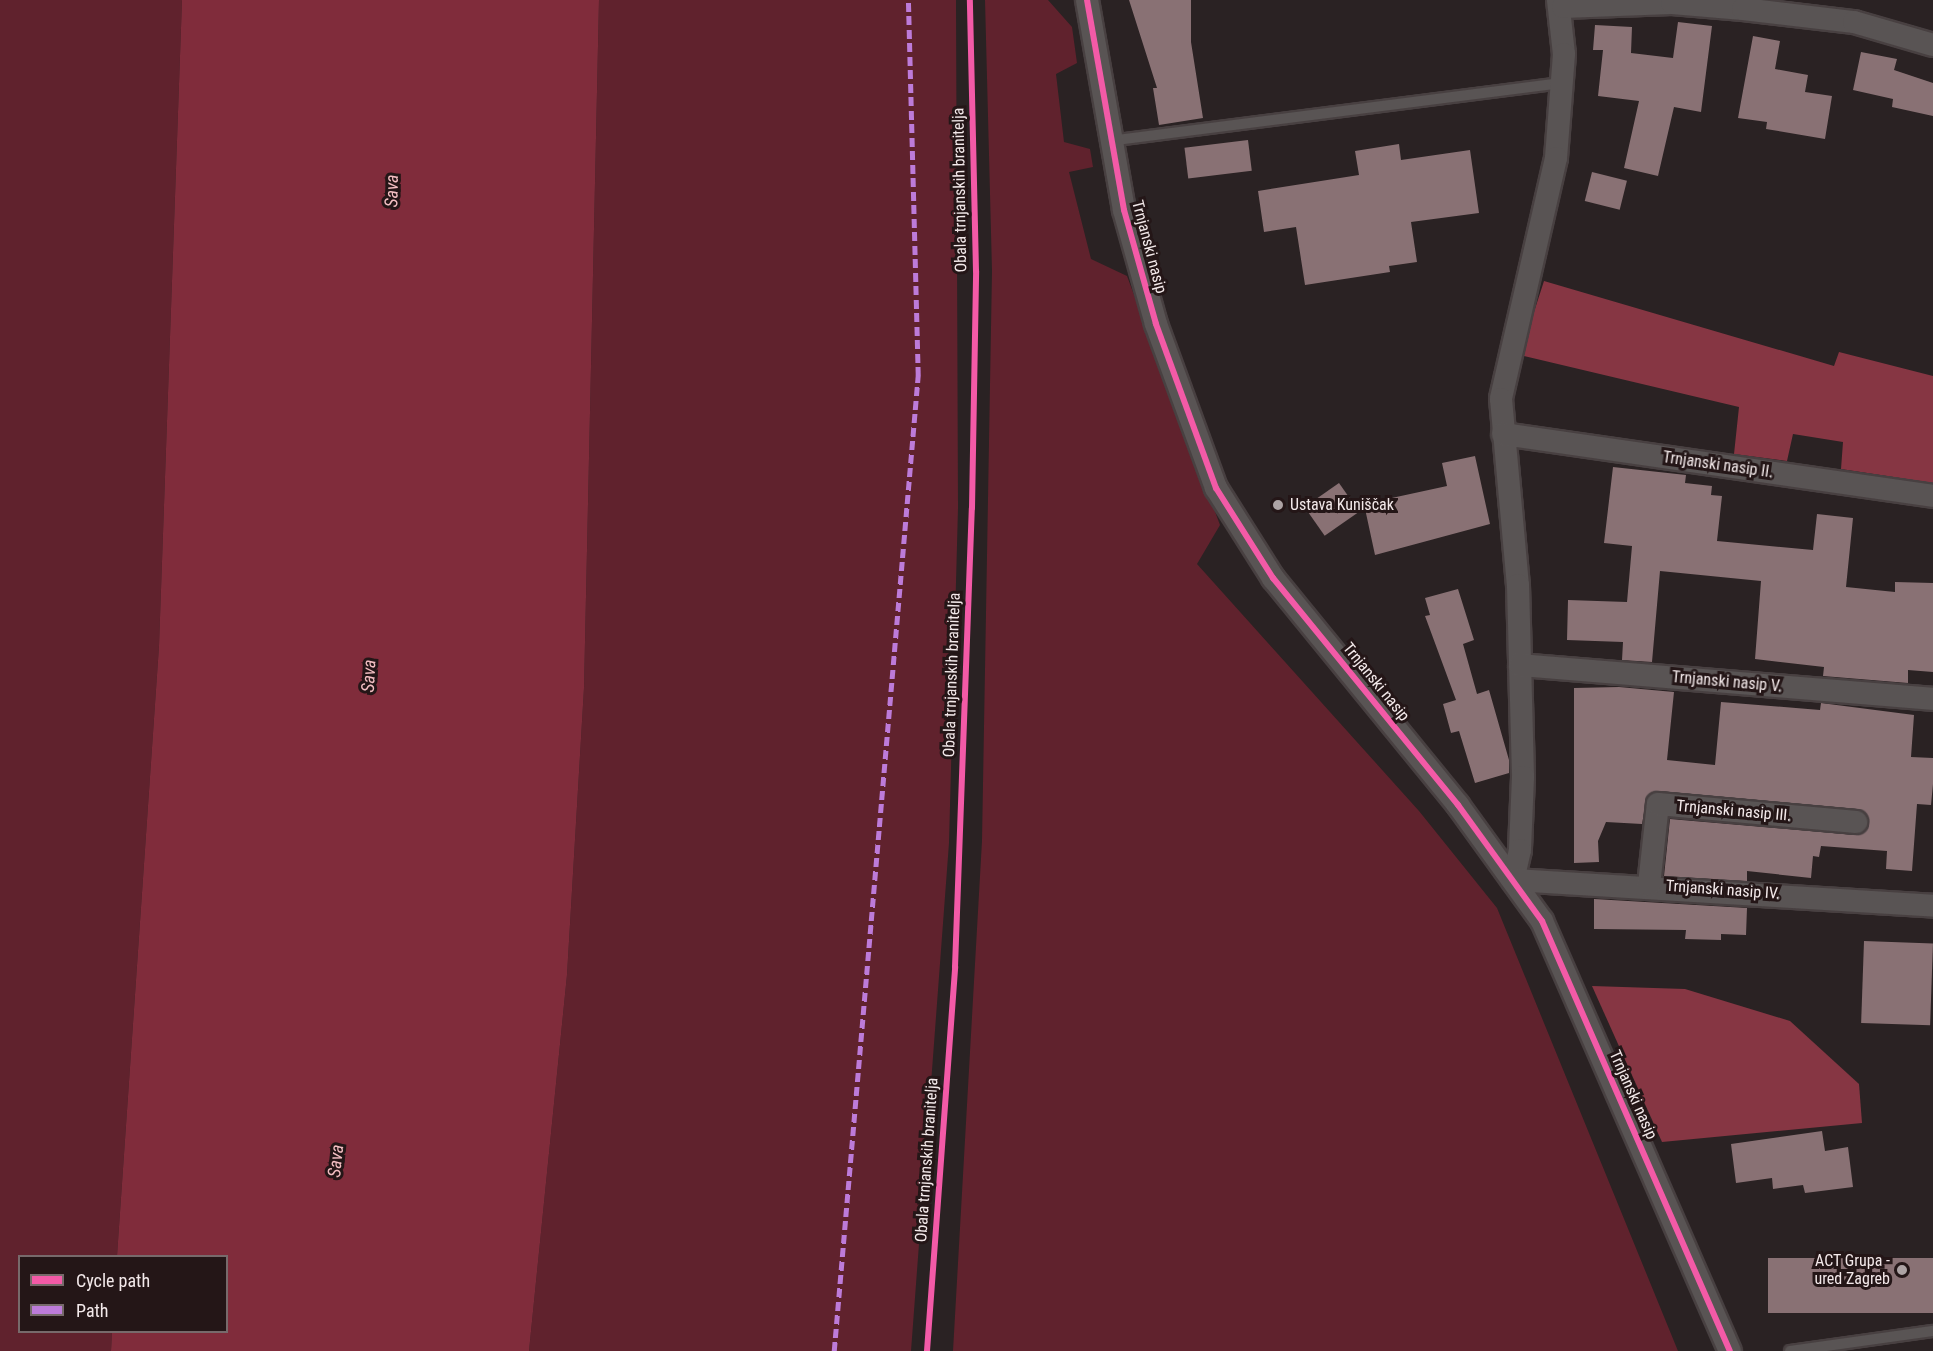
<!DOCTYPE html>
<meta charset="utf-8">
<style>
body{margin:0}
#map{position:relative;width:1933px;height:1351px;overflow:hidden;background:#2a2223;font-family:"Roboto Condensed",sans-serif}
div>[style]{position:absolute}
.green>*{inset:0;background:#60222d}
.forest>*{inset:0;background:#863643}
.water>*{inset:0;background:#802c3b}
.building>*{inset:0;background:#897174;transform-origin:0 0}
.roads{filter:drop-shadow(2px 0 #484041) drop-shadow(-2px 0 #484041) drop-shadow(0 2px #484041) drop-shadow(0 -2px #484041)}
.service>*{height:10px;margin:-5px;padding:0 5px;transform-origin:5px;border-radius:5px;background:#595454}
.minor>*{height:22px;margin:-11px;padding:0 11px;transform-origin:11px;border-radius:11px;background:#595454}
.quiet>*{height:4.5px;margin-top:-2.25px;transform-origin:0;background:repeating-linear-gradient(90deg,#bd7bd9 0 9px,transparent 0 13.5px)}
.cycleway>*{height:6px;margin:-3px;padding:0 3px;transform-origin:3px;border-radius:3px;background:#f35aa7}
.dots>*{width:16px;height:16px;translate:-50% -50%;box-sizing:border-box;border:3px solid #241617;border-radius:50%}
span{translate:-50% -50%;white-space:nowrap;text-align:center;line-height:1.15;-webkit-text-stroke:6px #241617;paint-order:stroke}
.street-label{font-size:16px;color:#f3e9ea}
.poi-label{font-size:16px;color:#f3e9ea}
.left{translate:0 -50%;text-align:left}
.right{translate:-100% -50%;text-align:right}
.water-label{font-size:18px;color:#f3bec2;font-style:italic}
.legend{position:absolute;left:18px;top:1255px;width:210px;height:78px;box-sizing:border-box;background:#241617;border:2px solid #776a6b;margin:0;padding:8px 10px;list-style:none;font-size:18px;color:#f3e9ea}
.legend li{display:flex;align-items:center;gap:12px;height:30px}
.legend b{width:30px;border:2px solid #776a6b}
</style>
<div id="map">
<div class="green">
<div style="clip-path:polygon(0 0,182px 0,159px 646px,117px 1256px,20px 1256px,20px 1332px,112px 1332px,111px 1351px,0 1351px)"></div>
<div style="clip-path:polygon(599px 0,956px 0,958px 508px,949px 843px,911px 1351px,529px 1351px,567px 975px,584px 688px)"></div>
<div style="clip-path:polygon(985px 0,1048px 0,1072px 27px,1077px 63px,1056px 74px,1064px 142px,1090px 149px,1093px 167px,1069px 172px,1091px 259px,1127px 276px,1220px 525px,1197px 564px,1419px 811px,1497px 908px,1678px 1351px,953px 1351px,982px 841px,992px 271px)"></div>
</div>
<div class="forest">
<div style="clip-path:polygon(1544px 281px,1834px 366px,1839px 352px,1933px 376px,1933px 483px,1841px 469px,1843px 442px,1793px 434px,1787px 461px,1734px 454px,1739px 407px,1520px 355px)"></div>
<div style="clip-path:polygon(1592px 986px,1685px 989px,1790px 1021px,1859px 1084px,1862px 1123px,1662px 1142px)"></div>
</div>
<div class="water">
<div style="clip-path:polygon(182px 0,599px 0,584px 688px,567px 975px,529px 1351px,111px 1351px,112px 1332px,226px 1332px,226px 1256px,117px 1256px,159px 646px)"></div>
</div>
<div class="building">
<div style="clip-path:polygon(1129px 0,1191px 0,1191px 42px,1203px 118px,1159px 125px,1153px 88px,1157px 88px)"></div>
<div style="clip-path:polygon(1678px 22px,1712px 26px,1701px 112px,1674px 107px,1658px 176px,1624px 168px,1639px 101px,1598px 96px,1603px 50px,1593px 50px,1595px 25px,1632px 27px,1631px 53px,1673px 58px)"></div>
<div style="clip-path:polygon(1753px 36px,1780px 41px,1775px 69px,1808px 75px,1805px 92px,1832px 96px,1825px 139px,1766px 129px,1767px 122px,1738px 118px)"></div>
<div style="clip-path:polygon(1861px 52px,1897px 59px,1894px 70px,1933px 83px,1933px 116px,1892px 107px,1893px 99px,1853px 90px)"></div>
<div style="left:1248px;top:140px;width:31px;height:64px;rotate:83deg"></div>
<div style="clip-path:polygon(1399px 144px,1401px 160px,1470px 150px,1479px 213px,1411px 222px,1417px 262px,1389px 266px,1390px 272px,1305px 285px,1296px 227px,1264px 232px,1258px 191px,1359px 175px,1355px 151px)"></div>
<div style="left:1592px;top:172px;width:36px;height:30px;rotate:14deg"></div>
<div style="clip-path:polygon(1475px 456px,1490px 524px,1375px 555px,1364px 504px,1447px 486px,1442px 463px)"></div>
<div style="clip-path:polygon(1613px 467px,1686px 475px,1685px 483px,1712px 486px,1711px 495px,1722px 496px,1717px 541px,1813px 550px,1817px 514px,1853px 518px,1846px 587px,1895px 592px,1895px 582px,1933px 583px,1933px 672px,1908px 670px,1908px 683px,1823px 676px,1824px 667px,1755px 659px,1761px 581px,1660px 571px,1652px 662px,1622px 660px,1623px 642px,1567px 640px,1568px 600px,1627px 602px,1632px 546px,1604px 543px)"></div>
<div style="left:1339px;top:483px;width:35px;height:42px;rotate:55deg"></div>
<div style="clip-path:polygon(1458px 589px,1474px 640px,1463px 644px,1477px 694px,1489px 690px,1509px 760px,1509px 773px,1475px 783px,1459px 731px,1451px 733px,1443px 704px,1456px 700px,1425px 616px,1430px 615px,1425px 598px)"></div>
<div style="clip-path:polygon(1619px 687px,1674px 692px,1667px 760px,1715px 765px,1721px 702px,1820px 710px,1821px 703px,1914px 715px,1911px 757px,1933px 758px,1933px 784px,1931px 805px,1917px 804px,1912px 871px,1886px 869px,1887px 851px,1821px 846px,1819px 857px,1813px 856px,1811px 878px,1747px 871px,1747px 881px,1664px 876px,1670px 819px,1855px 835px,1869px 823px,1857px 809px,1659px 791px,1647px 797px,1642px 824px,1606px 822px,1598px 841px,1599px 862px,1574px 863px,1574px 688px)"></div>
<div style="clip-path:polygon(1594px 899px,1747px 908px,1746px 935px,1721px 934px,1721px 940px,1685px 939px,1686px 930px,1594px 929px)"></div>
<div style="left:1864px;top:941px;width:69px;height:82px;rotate:2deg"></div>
<div style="clip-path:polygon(1822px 1131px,1825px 1151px,1848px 1147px,1853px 1187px,1805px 1193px,1803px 1185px,1773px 1189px,1772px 1178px,1736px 1183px,1731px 1144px)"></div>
<div style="left:1933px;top:1258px;width:55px;height:165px;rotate:90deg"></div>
</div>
<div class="roads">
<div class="service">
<div style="left:1109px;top:141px;width:457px;rotate:-7.3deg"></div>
<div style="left:1790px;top:1351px;width:144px;rotate:-8deg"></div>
</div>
<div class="minor">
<div style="left:1087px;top:0;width:213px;rotate:80deg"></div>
<div style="left:1124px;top:210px;width:118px;rotate:74.3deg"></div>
<div style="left:1156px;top:324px;width:175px;rotate:69.9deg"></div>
<div style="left:1216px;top:488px;width:107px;rotate:57.7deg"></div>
<div style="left:1273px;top:578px;width:293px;rotate:50.8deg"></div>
<div style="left:1458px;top:805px;width:143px;rotate:54.1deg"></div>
<div style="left:1542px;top:921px;width:469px;rotate:66.4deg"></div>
<div style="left:1558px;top:0;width:54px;rotate:83.7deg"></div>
<div style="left:1564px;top:54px;width:104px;rotate:94.4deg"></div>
<div style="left:1556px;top:158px;width:247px;rotate:102.9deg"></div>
<div style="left:1501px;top:399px;width:187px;rotate:84.8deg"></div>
<div style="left:1518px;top:585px;width:192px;rotate:88.5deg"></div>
<div style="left:1523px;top:777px;width:73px;rotate:92.4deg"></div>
<div style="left:1520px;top:850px;width:31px;rotate:103deg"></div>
<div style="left:1513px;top:880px;width:421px;rotate:3.5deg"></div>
<div style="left:1563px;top:7px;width:109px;rotate:-2.1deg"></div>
<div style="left:1672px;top:3px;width:71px;rotate:4.8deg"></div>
<div style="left:1743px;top:9px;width:112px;rotate:6.7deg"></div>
<div style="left:1854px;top:22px;width:82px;rotate:16.2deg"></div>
<div style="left:1503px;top:434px;width:434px;rotate:8.2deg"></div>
<div style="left:1520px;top:665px;width:414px;rotate:4.7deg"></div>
<div style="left:1649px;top:885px;width:81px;rotate:-83.7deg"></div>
<div style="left:1658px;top:804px;width:199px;rotate:5.2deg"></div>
</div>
</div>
<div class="quiet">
<div style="left:834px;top:1351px;width:979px;rotate:-85.08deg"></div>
<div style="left:918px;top:376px;width:376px;rotate:-91.5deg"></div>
</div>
<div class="cycleway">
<div style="left:1087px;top:0;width:213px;rotate:80deg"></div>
<div style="left:1124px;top:210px;width:118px;rotate:74.3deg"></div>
<div style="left:1156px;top:324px;width:175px;rotate:69.9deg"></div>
<div style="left:1216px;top:488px;width:107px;rotate:57.7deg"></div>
<div style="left:1273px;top:578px;width:293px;rotate:50.8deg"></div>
<div style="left:1458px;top:805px;width:143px;rotate:54.1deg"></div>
<div style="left:1542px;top:921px;width:469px;rotate:66.4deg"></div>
<div style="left:927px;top:1351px;width:385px;rotate:-85.8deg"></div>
<div style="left:955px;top:967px;width:459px;rotate:-87.9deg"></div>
<div style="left:972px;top:508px;width:237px;rotate:-89deg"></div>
<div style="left:976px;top:271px;width:271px;rotate:-91.3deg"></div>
</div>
<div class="dots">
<div style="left:1278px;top:505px;background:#ada3a4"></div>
<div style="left:1902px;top:1270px;background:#ada3a4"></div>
</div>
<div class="street-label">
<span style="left:960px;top:190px;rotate:-91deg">Obala trnjanskih branitelja</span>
<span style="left:1149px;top:247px;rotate:75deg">Trnjanski nasip</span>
<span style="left:1718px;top:465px;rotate:8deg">Trnjanski nasip II.</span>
<span style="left:952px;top:675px;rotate:-88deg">Obala trnjanskih branitelja</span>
<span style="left:1376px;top:682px;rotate:51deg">Trnjanski nasip</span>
<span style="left:1727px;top:682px;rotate:5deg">Trnjanski nasip V.</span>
<span style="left:1734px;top:811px;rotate:5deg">Trnjanski nasip III.</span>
<span style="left:1723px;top:890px;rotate:4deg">Trnjanski nasip IV.</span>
<span style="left:1633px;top:1095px;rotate:66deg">Trnjanski nasip</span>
<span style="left:927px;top:1160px;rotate:-86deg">Obala trnjanskih branitelja</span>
</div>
<div class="poi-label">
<span class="left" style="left:1290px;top:505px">Ustava Kuniščak</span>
<span class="right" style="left:1890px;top:1270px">ACT Grupa -<br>ured Zagreb</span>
</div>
<div class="water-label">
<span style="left:392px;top:191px;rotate:-89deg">Sava</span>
<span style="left:369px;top:676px;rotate:-87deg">Sava</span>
<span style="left:336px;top:1161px;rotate:-84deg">Sava</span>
</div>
<ul class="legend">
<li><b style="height:8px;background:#f35aa7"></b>Cycle path</li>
<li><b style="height:8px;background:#bd7bd9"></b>Path</li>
</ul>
</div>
